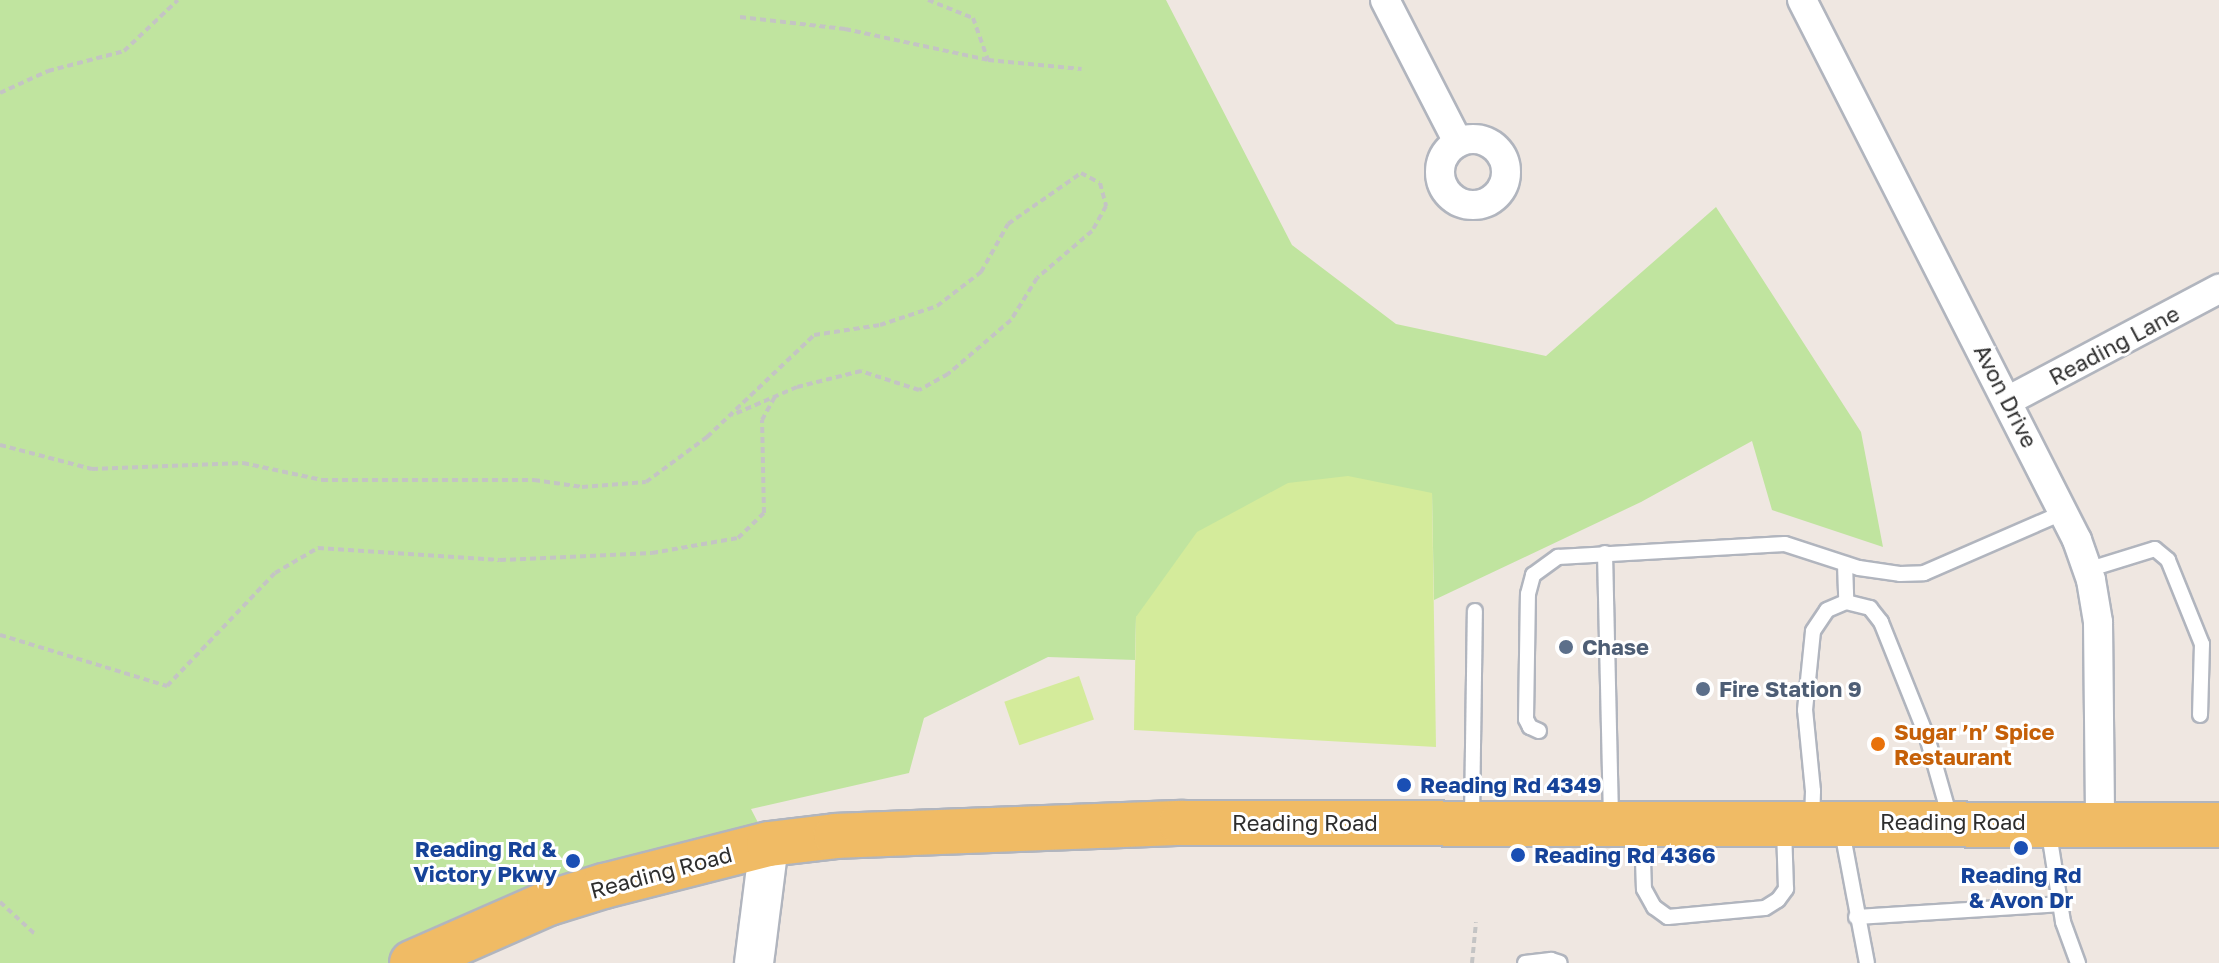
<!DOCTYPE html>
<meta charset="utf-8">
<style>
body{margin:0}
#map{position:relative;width:2219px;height:963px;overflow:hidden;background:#efe7e1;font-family:"Golos Text",sans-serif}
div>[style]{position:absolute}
.green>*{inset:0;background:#c0e49f}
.pitch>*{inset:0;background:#d4eb9b;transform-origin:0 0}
.path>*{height:4px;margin-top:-2px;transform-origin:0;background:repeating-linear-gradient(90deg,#c4c4c4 0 6px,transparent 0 10px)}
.roads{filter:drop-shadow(2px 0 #b1b5be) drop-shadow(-2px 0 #b1b5be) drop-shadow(0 2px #b1b5be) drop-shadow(0 -2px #b1b5be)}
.lane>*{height:14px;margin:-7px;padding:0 7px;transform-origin:7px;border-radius:7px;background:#fff}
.street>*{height:28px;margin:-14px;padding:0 14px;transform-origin:14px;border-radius:14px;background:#fff}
.street>.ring{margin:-14px;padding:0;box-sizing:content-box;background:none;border:28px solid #fff;border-radius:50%}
.secondary>*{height:38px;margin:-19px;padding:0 19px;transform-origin:19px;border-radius:19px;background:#fff}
.primary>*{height:44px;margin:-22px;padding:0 22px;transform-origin:22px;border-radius:22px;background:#f0bb65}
.dots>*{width:22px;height:22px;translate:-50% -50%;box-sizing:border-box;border:4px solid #fff;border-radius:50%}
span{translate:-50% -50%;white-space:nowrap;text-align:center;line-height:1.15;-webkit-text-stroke:6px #fff;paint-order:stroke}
.street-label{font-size:22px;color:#2e2e2e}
.service-label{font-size:22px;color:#4e5e75;font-weight:700}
.left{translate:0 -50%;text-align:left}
.food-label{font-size:22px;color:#c56008;font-weight:700}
.transit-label{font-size:22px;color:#164399;font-weight:700}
.right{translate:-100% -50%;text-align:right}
</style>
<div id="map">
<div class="green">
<div style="clip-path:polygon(0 0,1166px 0,1292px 245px,1396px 324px,1546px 356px,1716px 207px,1861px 432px,1883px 547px,1772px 510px,1752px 441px,1641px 502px,1434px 600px,1432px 493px,1136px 617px,1135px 660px,1048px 657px,924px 718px,909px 773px,751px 809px,769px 844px,412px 963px,0 963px)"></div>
</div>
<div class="pitch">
<div style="clip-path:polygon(1348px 476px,1432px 493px,1436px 747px,1134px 730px,1136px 617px,1197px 532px,1288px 483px)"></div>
<div style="left:1079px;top:676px;width:46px;height:79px;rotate:71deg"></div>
</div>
<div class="path">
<div style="left:928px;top:0;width:48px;rotate:21.8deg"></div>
<div style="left:973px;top:18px;width:45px;rotate:70.3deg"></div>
<div style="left:988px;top:60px;width:94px;rotate:5.5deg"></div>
<div style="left:740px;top:17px;width:106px;rotate:6.5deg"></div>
<div style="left:845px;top:29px;width:146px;rotate:12.2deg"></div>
<div style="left:0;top:93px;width:53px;rotate:-24.6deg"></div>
<div style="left:48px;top:71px;width:79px;rotate:-14.7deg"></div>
<div style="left:124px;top:51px;width:74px;rotate:-43.4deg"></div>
<div style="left:0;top:445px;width:95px;rotate:14.6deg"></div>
<div style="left:92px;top:469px;width:151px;rotate:-2.3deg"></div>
<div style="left:243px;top:463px;width:81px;rotate:12.1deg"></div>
<div style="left:322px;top:480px;width:212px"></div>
<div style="left:534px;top:480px;width:49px;rotate:8.3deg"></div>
<div style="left:582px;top:487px;width:64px;rotate:-4.5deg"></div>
<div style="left:646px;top:482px;width:76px;rotate:-36.4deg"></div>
<div style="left:707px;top:437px;width:148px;rotate:-43.6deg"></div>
<div style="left:814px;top:335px;width:67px;rotate:-8.6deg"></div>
<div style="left:880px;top:325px;width:60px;rotate:-18.4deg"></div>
<div style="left:937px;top:306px;width:56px;rotate:-37.7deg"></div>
<div style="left:981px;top:272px;width:55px;rotate:-60.6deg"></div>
<div style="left:1008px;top:224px;width:89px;rotate:-34.9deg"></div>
<div style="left:1081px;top:173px;width:21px;rotate:28deg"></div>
<div style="left:1100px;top:183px;width:24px;rotate:75deg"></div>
<div style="left:1106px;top:206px;width:29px;rotate:119deg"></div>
<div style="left:1092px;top:231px;width:72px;rotate:139.5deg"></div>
<div style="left:1037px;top:278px;width:49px;rotate:121.8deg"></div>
<div style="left:1011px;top:320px;width:83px;rotate:139.4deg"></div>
<div style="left:948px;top:374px;width:33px;rotate:151deg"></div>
<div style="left:919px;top:390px;width:61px;rotate:-161.9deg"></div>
<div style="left:861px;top:371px;width:66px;rotate:166deg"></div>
<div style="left:797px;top:387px;width:71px;rotate:156.7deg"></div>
<div style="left:0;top:635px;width:175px;rotate:17deg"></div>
<div style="left:167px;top:686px;width:156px;rotate:-46.3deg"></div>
<div style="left:275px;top:573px;width:50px;rotate:-30.2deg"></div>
<div style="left:318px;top:548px;width:182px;rotate:3.8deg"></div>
<div style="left:500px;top:560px;width:152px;rotate:-2.6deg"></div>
<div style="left:652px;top:553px;width:87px;rotate:-9.9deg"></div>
<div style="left:738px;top:538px;width:36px;rotate:-44deg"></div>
<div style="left:764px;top:513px;width:93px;rotate:-91.2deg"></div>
<div style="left:762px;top:420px;width:26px;rotate:-61deg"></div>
<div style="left:0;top:902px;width:49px;rotate:42.5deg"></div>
<div style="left:1472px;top:963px;width:41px;rotate:-84.4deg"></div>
</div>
<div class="roads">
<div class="lane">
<div style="left:1605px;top:553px;width:268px;rotate:88.7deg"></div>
<div style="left:1845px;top:564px;width:38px;rotate:88deg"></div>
<div style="left:2087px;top:570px;width:71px;rotate:-17.2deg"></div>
<div style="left:2155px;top:549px;width:17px;rotate:40deg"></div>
<div style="left:2168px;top:560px;width:91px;rotate:68deg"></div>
<div style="left:2202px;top:644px;width:71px;rotate:91.6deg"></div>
<div style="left:1539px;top:731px;width:10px;rotate:-156deg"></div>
<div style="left:1530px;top:727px;width:9px;rotate:-117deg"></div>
<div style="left:1526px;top:719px;width:125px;rotate:-89.1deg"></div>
<div style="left:1528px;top:594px;width:20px;rotate:-75deg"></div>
<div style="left:1533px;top:575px;width:31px;rotate:-36deg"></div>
<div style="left:1558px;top:557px;width:227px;rotate:-3.3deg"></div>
<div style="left:1785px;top:544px;width:78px;rotate:18deg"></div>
<div style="left:1859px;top:568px;width:41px;rotate:8.3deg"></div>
<div style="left:1900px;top:574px;width:24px;rotate:-2deg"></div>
<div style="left:1924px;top:573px;width:153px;rotate:-23.5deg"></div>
<div style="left:1472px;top:818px;width:207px;rotate:-89.2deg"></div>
<div style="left:1812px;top:820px;width:29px;rotate:-88deg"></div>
<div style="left:1813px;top:791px;width:81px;rotate:-95.6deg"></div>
<div style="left:1805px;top:710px;width:79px;rotate:-84.2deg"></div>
<div style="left:1813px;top:631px;width:25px;rotate:-56deg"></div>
<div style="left:1827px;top:610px;width:21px;rotate:-23deg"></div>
<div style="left:1846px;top:602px;width:25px;rotate:14deg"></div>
<div style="left:1870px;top:608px;width:18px;rotate:52deg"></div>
<div style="left:1881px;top:622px;width:124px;rotate:68.2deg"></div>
<div style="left:1927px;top:737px;width:84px;rotate:74.1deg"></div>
<div style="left:2048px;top:827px;width:96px;rotate:81deg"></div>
<div style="left:2063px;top:922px;width:44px;rotate:69.9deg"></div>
<div style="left:1642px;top:830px;width:59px;rotate:88.1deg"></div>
<div style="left:1644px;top:889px;width:21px;rotate:61deg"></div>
<div style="left:1654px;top:907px;width:17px;rotate:36deg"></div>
<div style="left:1668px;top:917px;width:97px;rotate:-5.3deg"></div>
<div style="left:1765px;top:908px;width:15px;rotate:-32deg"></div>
<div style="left:1778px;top:900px;width:14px;rotate:-54deg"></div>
<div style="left:1786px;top:889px;width:61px;rotate:-91.9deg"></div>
<div style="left:1842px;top:831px;width:134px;rotate:79.3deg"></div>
<div style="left:1856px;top:917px;width:204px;rotate:-3.6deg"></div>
<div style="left:1525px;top:963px;width:26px;rotate:-7deg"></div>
<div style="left:1551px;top:960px;width:9px;rotate:18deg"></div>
</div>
<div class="street">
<div style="left:1385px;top:0;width:160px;rotate:62.8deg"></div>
<div style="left:1802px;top:0;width:606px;rotate:63.01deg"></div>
<div style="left:2077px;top:540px;width:42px;rotate:70.7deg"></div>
<div style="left:2091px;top:580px;width:43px;rotate:80.5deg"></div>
<div style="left:2098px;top:622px;width:201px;rotate:89.4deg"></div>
<div class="ring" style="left:1440px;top:139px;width:38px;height:38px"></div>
<div style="left:2009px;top:400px;width:238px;rotate:-27.9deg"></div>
</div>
<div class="secondary">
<div style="left:754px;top:963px;width:120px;rotate:-82.8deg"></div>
</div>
<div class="primary">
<div style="left:412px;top:963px;width:150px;rotate:-23.7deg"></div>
<div style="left:549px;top:903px;width:58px;rotate:-17.2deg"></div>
<div style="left:604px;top:886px;width:170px;rotate:-14.3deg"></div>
<div style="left:769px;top:844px;width:67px;rotate:-6.8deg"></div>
<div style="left:836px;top:836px;width:345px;rotate:-2.2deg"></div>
<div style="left:1181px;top:823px;width:1038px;rotate:0.11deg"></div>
</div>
</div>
<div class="dots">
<div style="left:1566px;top:647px;background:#5c6f8a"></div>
<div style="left:1703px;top:689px;background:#5c6f8a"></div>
<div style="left:1878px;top:744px;background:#e8710a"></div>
<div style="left:1404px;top:785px;background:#1a4fb4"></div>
<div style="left:2021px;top:848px;background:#1a4fb4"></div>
<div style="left:1518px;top:855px;background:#1a4fb4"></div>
<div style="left:573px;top:861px;background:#1a4fb4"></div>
</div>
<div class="street-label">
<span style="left:2114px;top:345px;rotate:-28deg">Reading Lane</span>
<span style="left:2006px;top:396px;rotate:63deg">Avon Drive</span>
<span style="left:1953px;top:822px">Reading Road</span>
<span style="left:1305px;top:823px">Reading Road</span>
<span style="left:661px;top:872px;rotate:-15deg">Reading Road</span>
</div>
<div class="service-label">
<span class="left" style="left:1582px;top:647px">Chase</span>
<span class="left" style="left:1719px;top:689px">Fire Station 9</span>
</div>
<div class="food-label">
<span class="left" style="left:1894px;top:744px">Sugar ’n’ Spice<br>Restaurant</span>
</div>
<div class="transit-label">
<span class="left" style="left:1420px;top:785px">Reading Rd 4349</span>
<span class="right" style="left:557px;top:861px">Reading Rd &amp;<br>Victory Pkwy</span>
<span class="left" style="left:1534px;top:855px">Reading Rd 4366</span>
<span style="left:2021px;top:887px">Reading Rd<br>&amp; Avon Dr</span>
</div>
</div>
